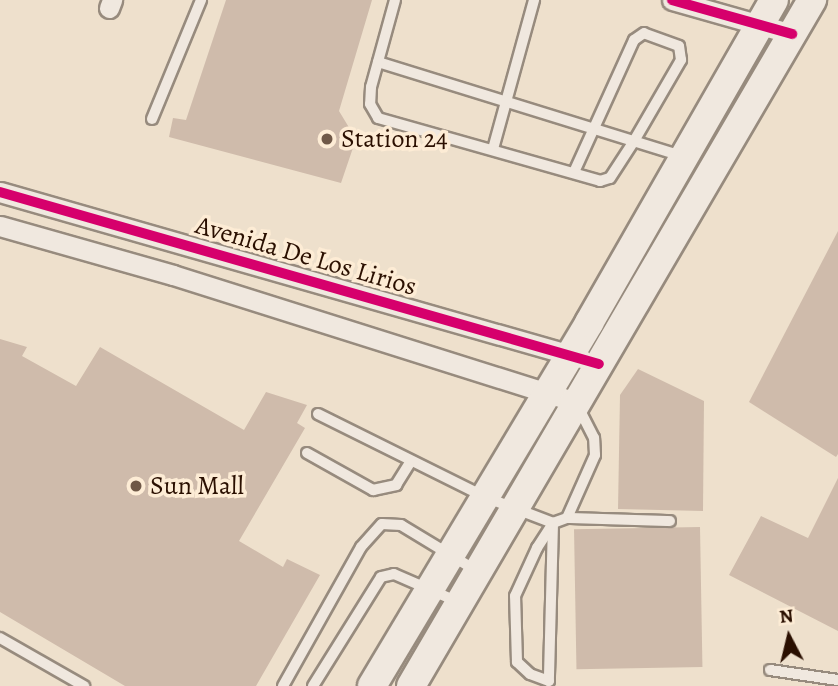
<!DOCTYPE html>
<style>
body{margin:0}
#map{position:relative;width:838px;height:686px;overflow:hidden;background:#eee0cc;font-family:Alegreya,serif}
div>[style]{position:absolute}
.building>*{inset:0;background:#cfbbab;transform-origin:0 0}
.roads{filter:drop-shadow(2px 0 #978b7e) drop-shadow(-2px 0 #978b7e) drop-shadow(0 2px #978b7e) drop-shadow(0 -2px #978b7e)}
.lane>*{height:10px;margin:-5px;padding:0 5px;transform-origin:5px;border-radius:5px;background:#f0e8df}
.street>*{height:19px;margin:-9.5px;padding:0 9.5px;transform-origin:9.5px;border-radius:9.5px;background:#f0e8df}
.secondary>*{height:28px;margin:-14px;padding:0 14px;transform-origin:14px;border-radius:14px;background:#f0e8df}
.cycleway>*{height:10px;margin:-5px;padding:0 5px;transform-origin:5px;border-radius:5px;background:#d6006c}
.dots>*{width:19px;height:19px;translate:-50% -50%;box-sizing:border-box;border:4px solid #fdecd5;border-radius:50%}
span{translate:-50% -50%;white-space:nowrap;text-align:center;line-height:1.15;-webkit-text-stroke:7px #fdecd5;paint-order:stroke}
.poi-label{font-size:26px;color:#2a0f00}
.left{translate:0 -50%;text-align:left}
.street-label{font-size:26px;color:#2a0f00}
.north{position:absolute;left:754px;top:602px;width:70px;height:70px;-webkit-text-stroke:5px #fdecd5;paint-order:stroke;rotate:353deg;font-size:19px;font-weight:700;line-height:28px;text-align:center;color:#2a0f00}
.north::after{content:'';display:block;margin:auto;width:24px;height:32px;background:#2a0f00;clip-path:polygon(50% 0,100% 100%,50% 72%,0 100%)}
</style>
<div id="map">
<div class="building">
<div style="clip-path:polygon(226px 0,372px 0,339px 111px,356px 139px,341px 183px,169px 137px,173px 118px,186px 120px)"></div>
<div style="clip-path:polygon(838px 231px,838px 454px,836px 457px,749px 402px)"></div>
<div style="clip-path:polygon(0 339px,27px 347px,22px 356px,76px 386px,100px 347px,244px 430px,266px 392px,307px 405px,297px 423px,305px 428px,239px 541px,283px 567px,287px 559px,320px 575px,256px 686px,125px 686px,0 612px)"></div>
<div style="clip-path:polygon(638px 369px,704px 401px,703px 511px,618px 509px,620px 395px)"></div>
<div style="clip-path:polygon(838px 478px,838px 631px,729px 575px,761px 516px,808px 538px)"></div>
<div style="left:700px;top:527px;width:140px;height:126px;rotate:89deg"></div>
</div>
<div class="roads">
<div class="lane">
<div style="left:395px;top:0;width:90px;rotate:105.4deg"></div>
<div style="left:371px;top:87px;width:17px;rotate:93deg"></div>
<div style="left:370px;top:104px;width:16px;rotate:60deg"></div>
<div style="left:378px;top:118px;width:231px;rotate:15.8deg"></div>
<div style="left:600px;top:181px;width:10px;rotate:-17deg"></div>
<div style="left:610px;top:178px;width:44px;rotate:-57deg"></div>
<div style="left:634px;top:141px;width:94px;rotate:-59.9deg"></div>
<div style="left:681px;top:60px;width:14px;rotate:-98deg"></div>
<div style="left:679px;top:46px;width:37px;rotate:-160deg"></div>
<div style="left:644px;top:33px;width:12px;rotate:145deg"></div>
<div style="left:634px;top:40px;width:145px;rotate:114.4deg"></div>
<div style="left:378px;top:62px;width:318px;rotate:17.2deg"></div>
<div style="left:152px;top:119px;width:129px;rotate:-67.6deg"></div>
<div style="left:493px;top:149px;width:155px;rotate:-74.6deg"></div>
<div style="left:318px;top:414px;width:186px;rotate:26.4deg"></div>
<div style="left:485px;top:497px;width:73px;rotate:20.9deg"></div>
<div style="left:553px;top:523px;width:158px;rotate:91.5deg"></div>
<div style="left:549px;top:681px;width:20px;rotate:-160deg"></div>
<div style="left:530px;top:674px;width:18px;rotate:-137deg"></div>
<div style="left:517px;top:662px;width:66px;rotate:-91.7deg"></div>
<div style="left:515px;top:596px;width:53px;rotate:-65.4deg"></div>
<div style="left:537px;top:548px;width:30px;rotate:-57deg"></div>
<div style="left:553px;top:523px;width:15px;rotate:-20deg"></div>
<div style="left:567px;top:518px;width:69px;rotate:-66deg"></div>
<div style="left:595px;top:455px;width:17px;rotate:-93deg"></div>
<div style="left:594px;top:438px;width:37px;rotate:-117deg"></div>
<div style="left:307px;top:453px;width:76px;rotate:29.3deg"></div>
<div style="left:373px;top:490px;width:24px;rotate:-12deg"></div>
<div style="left:396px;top:485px;width:28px;rotate:-58deg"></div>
<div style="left:567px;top:518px;width:103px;rotate:1.7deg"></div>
<div style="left:0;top:638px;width:97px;rotate:29.7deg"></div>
<div style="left:770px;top:670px;width:69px;rotate:8.4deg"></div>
<div style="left:283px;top:686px;width:159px;rotate:-60.7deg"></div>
<div style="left:361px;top:547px;width:31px;rotate:-48deg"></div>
<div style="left:382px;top:524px;width:19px;rotate:3deg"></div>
<div style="left:401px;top:525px;width:89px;rotate:31.2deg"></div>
<div style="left:313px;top:686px;width:128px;rotate:-58deg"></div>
<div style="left:381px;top:577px;width:13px;rotate:-13deg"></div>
<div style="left:394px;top:574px;width:68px;rotate:23.5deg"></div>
</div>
<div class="street">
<div style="left:672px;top:0;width:125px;rotate:15.8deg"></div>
<div style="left:109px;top:8px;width:9px;rotate:-69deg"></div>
<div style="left:0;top:192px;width:604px;rotate:15.95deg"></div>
<div style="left:0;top:226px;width:180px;rotate:15.8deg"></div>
<div style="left:173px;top:275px;width:422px;rotate:17.5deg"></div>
</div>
<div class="secondary">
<div style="left:372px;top:686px;width:423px;rotate:-59.1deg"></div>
<div style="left:589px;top:323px;width:372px;rotate:-60.2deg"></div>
<div style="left:411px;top:686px;width:795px;rotate:-59.69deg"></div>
</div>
</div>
<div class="cycleway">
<div style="left:672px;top:0;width:125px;rotate:15.8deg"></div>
<div style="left:0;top:192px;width:623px;rotate:16.02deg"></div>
</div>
<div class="dots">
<div style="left:327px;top:139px;background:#6f5847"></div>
<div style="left:136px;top:486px;background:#6f5847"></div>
</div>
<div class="poi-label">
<span class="left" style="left:341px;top:139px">Station 24</span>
<span class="left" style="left:150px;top:486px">Sun Mall</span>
</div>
<div class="street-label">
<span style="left:306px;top:256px;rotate:16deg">Avenida De Los Lirios</span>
</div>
<div class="north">N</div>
</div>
